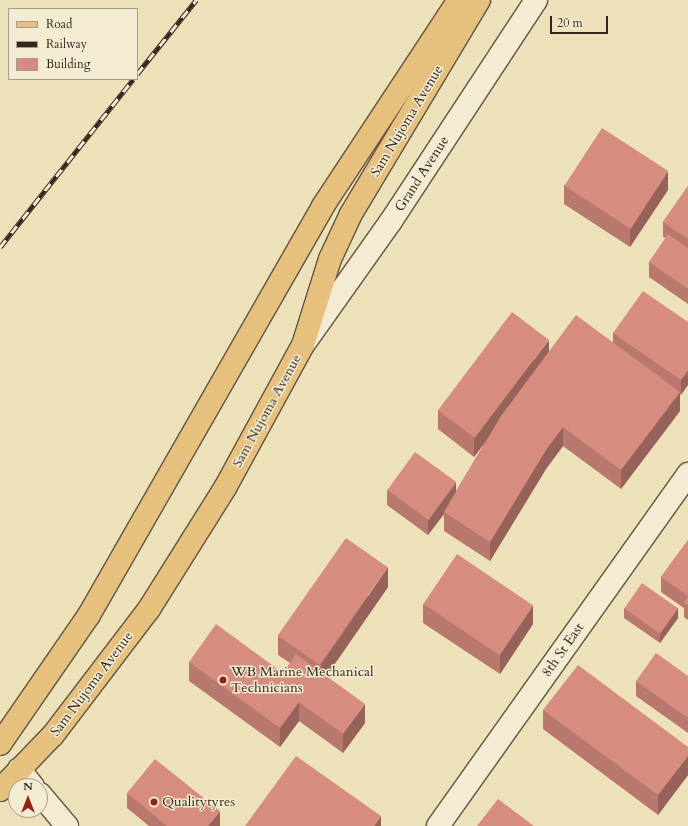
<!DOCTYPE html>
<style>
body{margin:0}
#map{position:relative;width:688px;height:826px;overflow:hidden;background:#ede1ba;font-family:Cardo,serif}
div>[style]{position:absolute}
.roads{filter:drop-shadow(1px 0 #625443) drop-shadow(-1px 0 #625443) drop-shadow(0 1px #625443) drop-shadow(0 -1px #625443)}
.minor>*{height:22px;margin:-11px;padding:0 11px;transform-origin:11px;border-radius:11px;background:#f3ecd2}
.major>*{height:22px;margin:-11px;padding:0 11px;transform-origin:11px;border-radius:11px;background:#e6c07d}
.rail>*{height:4.5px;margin-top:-2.25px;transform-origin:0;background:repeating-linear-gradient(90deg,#f3ecd2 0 9px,#33251b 0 18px);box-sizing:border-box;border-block:1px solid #33251b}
.wall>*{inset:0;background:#b9786e}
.shaded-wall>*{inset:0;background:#96625a}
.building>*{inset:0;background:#d78c80;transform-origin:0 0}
.dots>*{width:11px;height:11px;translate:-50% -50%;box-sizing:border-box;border:2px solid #f3ecd2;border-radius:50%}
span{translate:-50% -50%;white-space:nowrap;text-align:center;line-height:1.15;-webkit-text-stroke:3px #f3ecd2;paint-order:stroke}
.street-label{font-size:14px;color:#33251b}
.poi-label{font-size:14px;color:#33251b}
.left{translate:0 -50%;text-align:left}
.legend{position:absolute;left:8px;top:8px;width:130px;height:72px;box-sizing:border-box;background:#f3ecd2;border:1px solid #a69c89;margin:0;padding:5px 7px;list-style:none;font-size:12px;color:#33251b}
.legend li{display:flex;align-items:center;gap:8px;height:20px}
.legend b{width:20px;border:1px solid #a69c89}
.north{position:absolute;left:8px;top:778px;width:40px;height:40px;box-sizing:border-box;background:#f3ecd2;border:1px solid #a69c89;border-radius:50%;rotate:0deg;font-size:11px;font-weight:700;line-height:16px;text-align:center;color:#33251b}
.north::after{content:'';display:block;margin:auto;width:14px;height:18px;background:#8f2418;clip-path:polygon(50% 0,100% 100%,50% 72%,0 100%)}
.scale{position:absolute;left:550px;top:16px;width:58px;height:18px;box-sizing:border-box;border:2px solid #33251b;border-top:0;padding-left:5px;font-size:12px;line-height:14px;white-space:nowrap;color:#33251b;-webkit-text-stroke:3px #f3ecd2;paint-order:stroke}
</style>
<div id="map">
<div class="roads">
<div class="minor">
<div style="left:306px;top:341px;width:147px;rotate:-54.7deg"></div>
<div style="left:391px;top:221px;width:264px;rotate:-56.7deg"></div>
<div style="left:19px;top:769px;width:22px;rotate:51deg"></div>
<div style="left:40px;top:794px;width:42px;rotate:49.8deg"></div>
<div style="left:438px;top:826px;width:432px;rotate:-54.6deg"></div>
</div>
<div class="major">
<div style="left:0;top:744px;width:157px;rotate:-55.4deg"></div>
<div style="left:89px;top:615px;width:471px;rotate:-60.2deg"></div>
<div style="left:323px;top:206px;width:247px;rotate:-56.6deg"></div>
<div style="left:0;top:790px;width:76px;rotate:-46.1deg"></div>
<div style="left:53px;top:735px;width:158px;rotate:-52.7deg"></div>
<div style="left:149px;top:609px;width:143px;rotate:-57.9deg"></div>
<div style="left:225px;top:488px;width:163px;rotate:-61.4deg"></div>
<div style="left:303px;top:345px;width:90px;rotate:-72.6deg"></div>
<div style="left:330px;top:259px;width:50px;rotate:-65deg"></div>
<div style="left:351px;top:214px;width:249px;rotate:-59.1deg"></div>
</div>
</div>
<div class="rail">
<div style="left:137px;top:74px;width:95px;rotate:-51.4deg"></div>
<div style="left:0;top:247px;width:214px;rotate:-51.6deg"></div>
</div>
<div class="wall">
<div style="clip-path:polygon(564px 185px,668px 190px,630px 247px,564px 204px)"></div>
<div style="clip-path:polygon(688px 186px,688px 304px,649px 277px,649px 262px,666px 238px,663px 237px,663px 222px)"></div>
<div style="clip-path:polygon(688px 322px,681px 395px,680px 394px,680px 411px,621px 489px,563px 446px,546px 469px,490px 561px,444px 531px,444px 514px,428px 535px,387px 505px,387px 490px,456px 491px,486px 441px,474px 457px,438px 429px,438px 410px,549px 352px,613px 343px,613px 333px)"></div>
<div style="clip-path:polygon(688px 540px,688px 620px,684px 617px,684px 608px,661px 592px,661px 577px)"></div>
<div style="clip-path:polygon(388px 587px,326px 676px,365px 723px,343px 753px,299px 721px,280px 747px,189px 681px,189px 662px,283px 673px,290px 663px,278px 655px,278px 636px)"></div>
<div style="clip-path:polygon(423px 604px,533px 624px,500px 674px,423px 623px)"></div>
<div style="clip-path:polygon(624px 608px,678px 618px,660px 643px,624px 618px)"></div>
<div style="clip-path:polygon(688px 676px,688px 733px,636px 696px,636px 681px)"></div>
<div style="clip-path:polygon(543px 710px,688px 747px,688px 775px,658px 815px,543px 729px)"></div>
<div style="clip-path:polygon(127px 793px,220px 826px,149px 826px,127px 808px)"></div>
</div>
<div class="shaded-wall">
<div style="clip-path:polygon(668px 171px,668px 190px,630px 247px,630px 228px)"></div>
<div style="clip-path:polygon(549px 340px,549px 359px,474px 457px,474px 438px)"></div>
<div style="clip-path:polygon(688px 370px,688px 385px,681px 395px,681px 380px)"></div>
<div style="clip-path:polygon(680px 392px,680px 411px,621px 489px,621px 470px)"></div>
<div style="clip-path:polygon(563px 427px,563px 446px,546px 469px,490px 561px,490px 542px,546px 450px)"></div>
<div style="clip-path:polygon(456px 482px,456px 497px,444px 512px,444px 514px,428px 535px,428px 520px)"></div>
<div style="clip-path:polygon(388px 567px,388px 587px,321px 684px,321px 665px)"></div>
<div style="clip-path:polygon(533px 605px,533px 624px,500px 674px,500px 654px)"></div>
<div style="clip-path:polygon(678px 608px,678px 618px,660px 643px,660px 633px)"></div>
<div style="clip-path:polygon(299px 702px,299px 721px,280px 747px,280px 728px)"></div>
<div style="clip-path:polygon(365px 704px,365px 723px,343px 753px,343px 734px)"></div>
<div style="clip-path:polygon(688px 756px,688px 775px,658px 815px,658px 795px)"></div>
<div style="clip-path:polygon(220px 811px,220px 826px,208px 826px)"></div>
<div style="clip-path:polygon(381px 816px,381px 826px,374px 826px)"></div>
</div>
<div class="building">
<div style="left:602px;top:128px;width:79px;height:69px;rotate:33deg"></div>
<div style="clip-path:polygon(688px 186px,688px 239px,663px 222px)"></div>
<div style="clip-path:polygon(668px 234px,688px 248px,688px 289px,649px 262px)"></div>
<div style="clip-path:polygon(643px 291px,688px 322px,688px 370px,681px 380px,613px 333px)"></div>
<div style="left:512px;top:312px;width:46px;height:123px;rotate:37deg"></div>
<div style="clip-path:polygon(576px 315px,680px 392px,621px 470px,563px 427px,546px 450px,490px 542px,444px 512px,501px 416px)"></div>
<div style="left:415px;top:452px;width:51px;height:47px;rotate:36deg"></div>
<div style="left:346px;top:538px;width:51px;height:119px;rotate:35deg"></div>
<div style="clip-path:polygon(688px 540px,688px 596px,661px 577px)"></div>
<div style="left:457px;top:554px;width:92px;height:60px;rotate:34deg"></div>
<div style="left:642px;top:583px;width:44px;height:31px;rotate:35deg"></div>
<div style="clip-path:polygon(688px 597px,688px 605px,684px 602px)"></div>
<div style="clip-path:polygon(216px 624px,283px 673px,296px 654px,365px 704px,343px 734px,299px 702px,280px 728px,189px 662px)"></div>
<div style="clip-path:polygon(656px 653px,688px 676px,688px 718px,636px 681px)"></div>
<div style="clip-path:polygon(578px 665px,688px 747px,688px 756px,658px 795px,543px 710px)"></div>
<div style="clip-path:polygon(296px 756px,381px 816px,374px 826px,245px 826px)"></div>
<div style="clip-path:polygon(155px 759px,220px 811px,208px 826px,167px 826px,127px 793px)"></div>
<div style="clip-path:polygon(498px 799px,534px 826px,477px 826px)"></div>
</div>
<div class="dots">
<div style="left:223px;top:680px;background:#8f2418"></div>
<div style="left:154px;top:802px;background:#8f2418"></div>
</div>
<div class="street-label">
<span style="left:407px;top:121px;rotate:-59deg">Sam Nujoma Avenue</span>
<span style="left:422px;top:174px;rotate:-57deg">Grand Avenue</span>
<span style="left:267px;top:411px;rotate:-61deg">Sam Nujoma Avenue</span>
<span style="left:563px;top:650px;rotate:-55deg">8th St East</span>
<span style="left:92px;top:684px;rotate:-53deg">Sam Nujoma Avenue</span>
</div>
<div class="poi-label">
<span class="left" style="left:231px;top:680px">WB Marine Mechanical<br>Technicians</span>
<span class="left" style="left:162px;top:802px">Qualitytyres</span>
</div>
<ul class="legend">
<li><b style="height:5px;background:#e6c07d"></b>Road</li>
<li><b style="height:5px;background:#33251b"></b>Railway</li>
<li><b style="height:11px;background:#d78c80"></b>Building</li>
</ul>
<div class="north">N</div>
<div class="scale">20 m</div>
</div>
